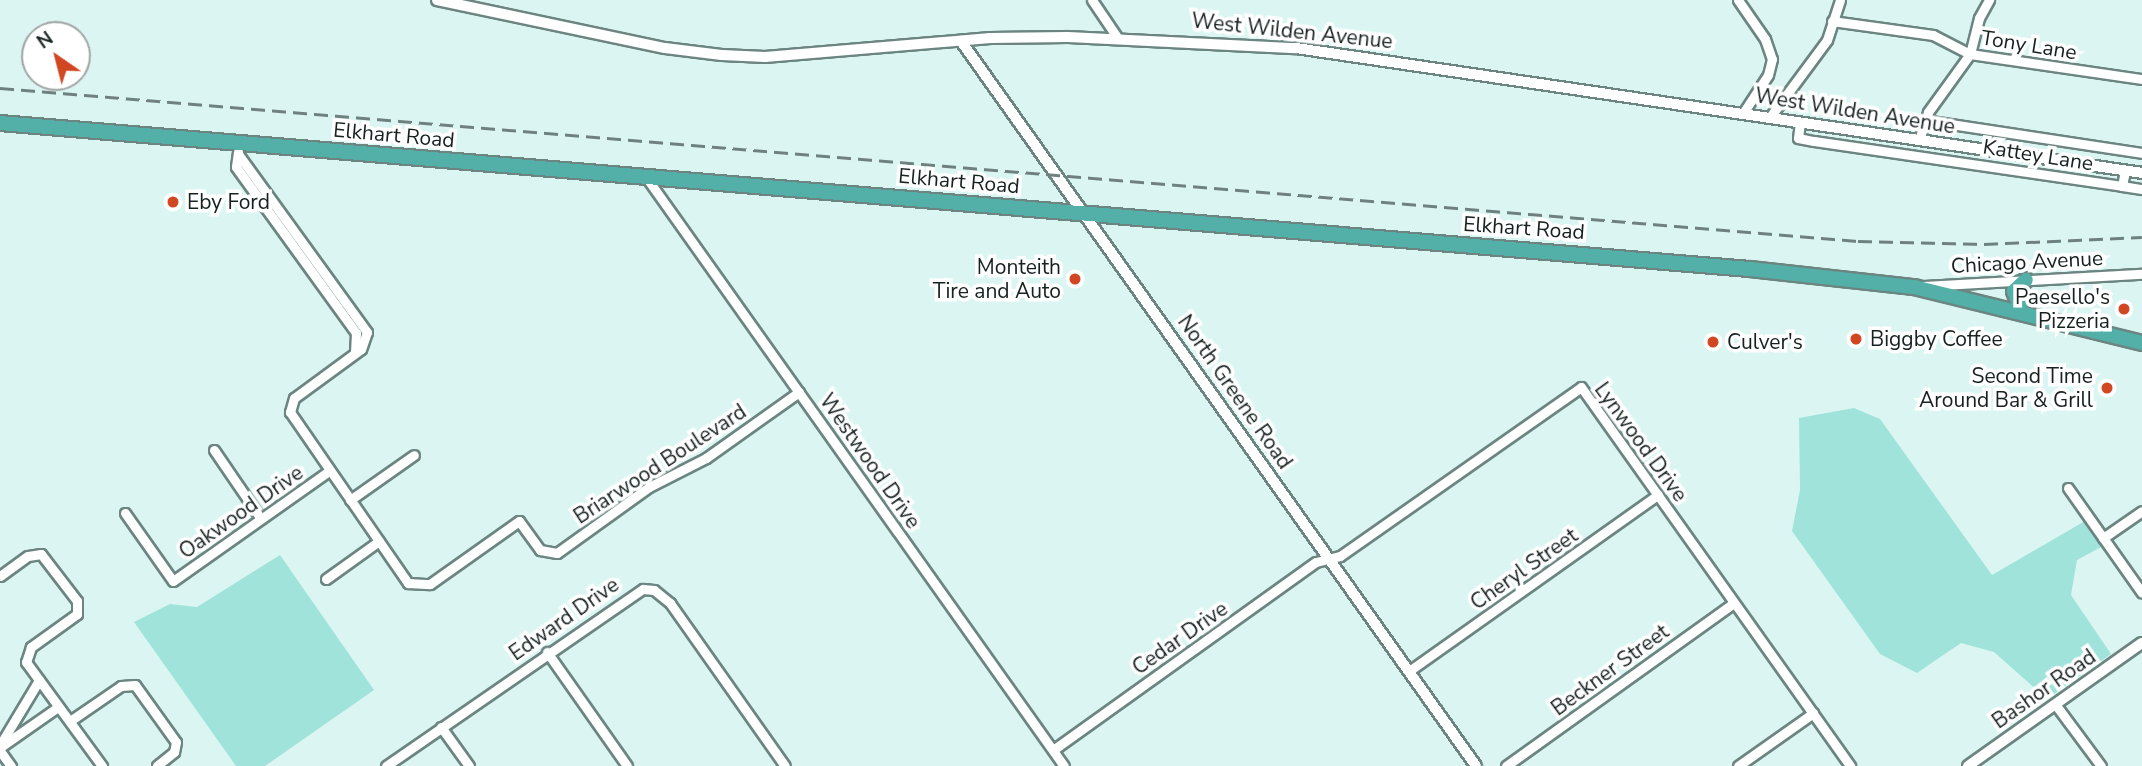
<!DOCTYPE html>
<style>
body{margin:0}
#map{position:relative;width:2142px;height:766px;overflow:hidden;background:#dbf6f2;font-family:"Nunito Sans",sans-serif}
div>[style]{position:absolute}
.green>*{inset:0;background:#a0e3da}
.roads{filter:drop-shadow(2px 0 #6c8581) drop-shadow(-2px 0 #6c8581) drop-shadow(0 2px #6c8581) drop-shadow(0 -2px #6c8581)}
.minor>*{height:9px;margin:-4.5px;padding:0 4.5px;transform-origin:4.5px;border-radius:4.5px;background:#fff}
.tertiary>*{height:10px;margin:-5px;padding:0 5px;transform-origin:5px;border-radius:5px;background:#fff}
.trunk>*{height:14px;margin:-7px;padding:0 7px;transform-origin:7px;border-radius:7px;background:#52b0a8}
.rail>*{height:2.5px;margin-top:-1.25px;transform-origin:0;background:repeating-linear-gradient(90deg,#6f817f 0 14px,transparent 0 21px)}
.dots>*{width:19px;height:19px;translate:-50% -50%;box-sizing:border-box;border:4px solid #fff;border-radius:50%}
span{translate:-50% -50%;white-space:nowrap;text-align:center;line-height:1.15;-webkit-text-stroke:7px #fff;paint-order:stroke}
.street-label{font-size:21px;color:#172120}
.poi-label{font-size:21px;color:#172120}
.left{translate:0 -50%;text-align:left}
.right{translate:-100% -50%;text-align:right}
.north{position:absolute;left:21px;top:21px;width:70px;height:70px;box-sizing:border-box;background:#fff;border:2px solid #a2a6a6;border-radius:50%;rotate:325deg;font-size:19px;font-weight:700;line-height:28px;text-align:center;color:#172120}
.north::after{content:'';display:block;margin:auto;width:24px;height:32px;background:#d04721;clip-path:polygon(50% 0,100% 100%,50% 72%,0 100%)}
</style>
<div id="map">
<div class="green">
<div style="clip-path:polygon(1854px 408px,1880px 419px,1992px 575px,2085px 521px,2103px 546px,2077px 560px,2071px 595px,2111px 654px,2047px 699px,1994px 652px,1961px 643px,1917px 673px,1880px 654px,1792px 531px,1800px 490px,1799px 418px)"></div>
<div style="clip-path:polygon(280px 555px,374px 690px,265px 766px,236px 766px,134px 622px,170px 604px,197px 607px)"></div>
</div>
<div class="roads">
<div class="minor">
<div style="left:1092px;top:0;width:45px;rotate:56deg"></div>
<div style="left:1738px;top:0;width:47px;rotate:55.3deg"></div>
<div style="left:1765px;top:39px;width:21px;rotate:71deg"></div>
<div style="left:1772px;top:59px;width:16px;rotate:104deg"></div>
<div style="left:1768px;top:75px;width:45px;rotate:123.3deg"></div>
<div style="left:1832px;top:21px;width:102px;rotate:7.9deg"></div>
<div style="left:1933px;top:35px;width:42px;rotate:27.2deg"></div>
<div style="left:1970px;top:54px;width:174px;rotate:8.3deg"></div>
<div style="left:1770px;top:117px;width:96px;rotate:-53.5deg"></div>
<div style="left:1827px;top:40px;width:42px;rotate:-72deg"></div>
<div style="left:1924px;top:120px;width:220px;rotate:8.6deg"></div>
<div style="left:1800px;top:122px;width:16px;rotate:97deg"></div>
<div style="left:1798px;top:138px;width:16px;rotate:11deg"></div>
<div style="left:1814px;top:141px;width:311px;rotate:8.3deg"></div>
<div style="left:2122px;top:186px;width:15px;rotate:-79deg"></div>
<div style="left:1919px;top:140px;width:29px;rotate:-72deg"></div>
<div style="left:1928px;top:112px;width:72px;rotate:-54.1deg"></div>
<div style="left:1970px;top:54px;width:37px;rotate:-76deg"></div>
<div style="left:1979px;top:18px;width:21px;rotate:-61deg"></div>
<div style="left:238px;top:152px;width:15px;rotate:98deg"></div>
<div style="left:236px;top:167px;width:205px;rotate:54.1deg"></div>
<div style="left:356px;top:333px;width:20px;rotate:93deg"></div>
<div style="left:238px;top:154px;width:220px;rotate:54.1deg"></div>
<div style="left:367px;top:332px;width:18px;rotate:109deg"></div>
<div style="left:361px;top:349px;width:83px;rotate:143.8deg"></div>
<div style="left:294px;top:398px;width:15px;rotate:106deg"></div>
<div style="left:290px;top:412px;width:208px;rotate:55.4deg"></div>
<div style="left:408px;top:583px;width:22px;rotate:3deg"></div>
<div style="left:430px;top:584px;width:109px;rotate:-35.3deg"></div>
<div style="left:519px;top:521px;width:36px;rotate:54deg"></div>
<div style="left:540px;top:550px;width:17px;rotate:10deg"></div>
<div style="left:557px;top:553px;width:113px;rotate:-35.7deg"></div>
<div style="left:649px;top:487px;width:64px;rotate:-27deg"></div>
<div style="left:706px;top:458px;width:114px;rotate:-35.4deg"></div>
<div style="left:646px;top:177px;width:722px;rotate:54.64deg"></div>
<div style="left:2122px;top:186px;width:20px;rotate:9deg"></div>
<div style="left:1924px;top:286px;width:218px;rotate:-3.2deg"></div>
<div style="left:214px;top:450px;width:83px;rotate:55.7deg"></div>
<div style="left:2068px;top:488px;width:128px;rotate:54.8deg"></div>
<div style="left:350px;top:500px;width:78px;rotate:-35.1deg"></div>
<div style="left:125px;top:513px;width:83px;rotate:54.8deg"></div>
<div style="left:173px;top:581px;width:191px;rotate:-35.2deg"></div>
<div style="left:2103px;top:538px;width:47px;rotate:-34.7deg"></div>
<div style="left:0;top:576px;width:34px;rotate:-36deg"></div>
<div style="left:28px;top:556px;width:13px;rotate:-9deg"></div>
<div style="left:41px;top:554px;width:59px;rotate:52.5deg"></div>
<div style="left:77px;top:601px;width:13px;rotate:90deg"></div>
<div style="left:77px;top:614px;width:57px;rotate:144.3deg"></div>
<div style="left:31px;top:647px;width:16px;rotate:108deg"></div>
<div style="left:26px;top:662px;width:129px;rotate:53.8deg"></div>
<div style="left:326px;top:579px;width:65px;rotate:-35.6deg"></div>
<div style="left:547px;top:652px;width:139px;rotate:54.9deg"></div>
<div style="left:1409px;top:671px;width:305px;rotate:-35.3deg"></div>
<div style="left:2055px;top:704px;width:77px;rotate:53.4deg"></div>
<div style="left:70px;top:721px;width:62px;rotate:-34.5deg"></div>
<div style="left:121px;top:686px;width:14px;rotate:-4deg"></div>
<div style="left:135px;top:685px;width:70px;rotate:54.3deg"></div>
<div style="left:176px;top:742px;width:10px;rotate:101deg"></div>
<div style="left:174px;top:752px;width:22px;rotate:141deg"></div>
<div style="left:441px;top:727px;width:48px;rotate:54.3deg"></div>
<div style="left:0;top:745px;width:76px;rotate:-59deg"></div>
<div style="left:2px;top:746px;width:68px;rotate:-34.9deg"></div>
<div style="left:1053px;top:750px;width:323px;rotate:-35.6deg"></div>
<div style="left:1316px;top:562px;width:25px;rotate:-14deg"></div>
<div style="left:1340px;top:556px;width:294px;rotate:-35deg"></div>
<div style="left:1581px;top:387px;width:465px;rotate:54.6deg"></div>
<div style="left:0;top:751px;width:19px;rotate:54deg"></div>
<div style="left:386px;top:766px;width:312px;rotate:-34.6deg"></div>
<div style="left:643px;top:589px;width:11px;rotate:5deg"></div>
<div style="left:654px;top:590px;width:21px;rotate:39deg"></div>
<div style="left:670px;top:603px;width:199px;rotate:54.8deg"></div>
<div style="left:1506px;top:766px;width:280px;rotate:-35.6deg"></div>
<div style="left:1738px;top:766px;width:92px;rotate:-35.2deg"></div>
</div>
<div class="tertiary">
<div style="left:437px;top:0;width:233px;rotate:11.9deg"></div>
<div style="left:665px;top:48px;width:57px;rotate:7deg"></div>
<div style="left:722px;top:55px;width:43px;rotate:2.7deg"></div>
<div style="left:765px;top:57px;width:226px;rotate:-4.8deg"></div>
<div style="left:990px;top:38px;width:78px;rotate:-0.7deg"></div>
<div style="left:1068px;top:37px;width:228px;rotate:2.8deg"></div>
<div style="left:1296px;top:48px;width:855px;rotate:8.4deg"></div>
<div style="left:961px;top:41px;width:889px;rotate:54.61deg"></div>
<div style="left:1968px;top:766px;width:213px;rotate:-35.3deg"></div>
</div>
<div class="trunk">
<div style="left:0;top:123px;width:1756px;rotate:4.77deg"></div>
<div style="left:1750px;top:269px;width:165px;rotate:6.3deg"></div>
<div style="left:1914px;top:287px;width:235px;rotate:13.8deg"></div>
<div style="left:2022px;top:312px;width:22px;rotate:-111deg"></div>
<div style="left:2014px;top:291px;width:16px;rotate:-43deg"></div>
</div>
</div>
<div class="rail">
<div style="left:0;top:88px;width:1864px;rotate:4.71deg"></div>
<div style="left:1858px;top:241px;width:126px;rotate:1.4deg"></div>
<div style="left:1984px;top:244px;width:158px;rotate:-2.5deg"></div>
</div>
<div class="dots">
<div style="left:173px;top:202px;background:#d04721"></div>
<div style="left:1075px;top:279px;background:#d04721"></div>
<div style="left:2124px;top:309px;background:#d04721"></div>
<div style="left:1856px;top:339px;background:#d04721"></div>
<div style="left:1713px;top:342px;background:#d04721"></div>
<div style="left:2107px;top:388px;background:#d04721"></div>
</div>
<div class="street-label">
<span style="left:1292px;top:31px;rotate:6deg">West Wilden Avenue</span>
<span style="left:2029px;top:45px;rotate:9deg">Tony Lane</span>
<span style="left:1855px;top:111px;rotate:9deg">West Wilden Avenue</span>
<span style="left:394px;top:135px;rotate:5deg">Elkhart Road</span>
<span style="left:2038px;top:155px;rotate:9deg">Kattey Lane</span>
<span style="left:959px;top:181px;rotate:5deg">Elkhart Road</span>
<span style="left:1524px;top:228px;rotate:4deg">Elkhart Road</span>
<span style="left:2027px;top:262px;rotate:-3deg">Chicago Avenue</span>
<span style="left:1235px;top:392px;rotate:55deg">North Greene Road</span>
<span style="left:1641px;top:442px;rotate:54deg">Lynwood Drive</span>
<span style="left:870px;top:461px;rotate:55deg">Westwood Drive</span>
<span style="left:660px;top:464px;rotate:-33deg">Briarwood Boulevard</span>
<span style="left:241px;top:512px;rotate:-35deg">Oakwood Drive</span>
<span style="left:1524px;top:569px;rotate:-35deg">Cheryl Street</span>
<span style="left:564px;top:619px;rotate:-35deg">Edward Drive</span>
<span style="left:1180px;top:638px;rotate:-35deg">Cedar Drive</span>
<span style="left:1610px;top:670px;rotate:-36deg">Beckner Street</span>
<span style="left:2044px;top:689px;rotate:-35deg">Bashor Road</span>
</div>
<div class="poi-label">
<span class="left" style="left:187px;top:202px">Eby Ford</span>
<span class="right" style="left:1061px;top:279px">Monteith<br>Tire and Auto</span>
<span class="right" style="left:2110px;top:309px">Paesello's<br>Pizzeria</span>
<span class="left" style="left:1870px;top:339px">Biggby Coffee</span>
<span class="left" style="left:1727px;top:342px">Culver's</span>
<span class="right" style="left:2093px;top:388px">Second Time<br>Around Bar &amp; Grill</span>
</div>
<div class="north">N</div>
</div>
